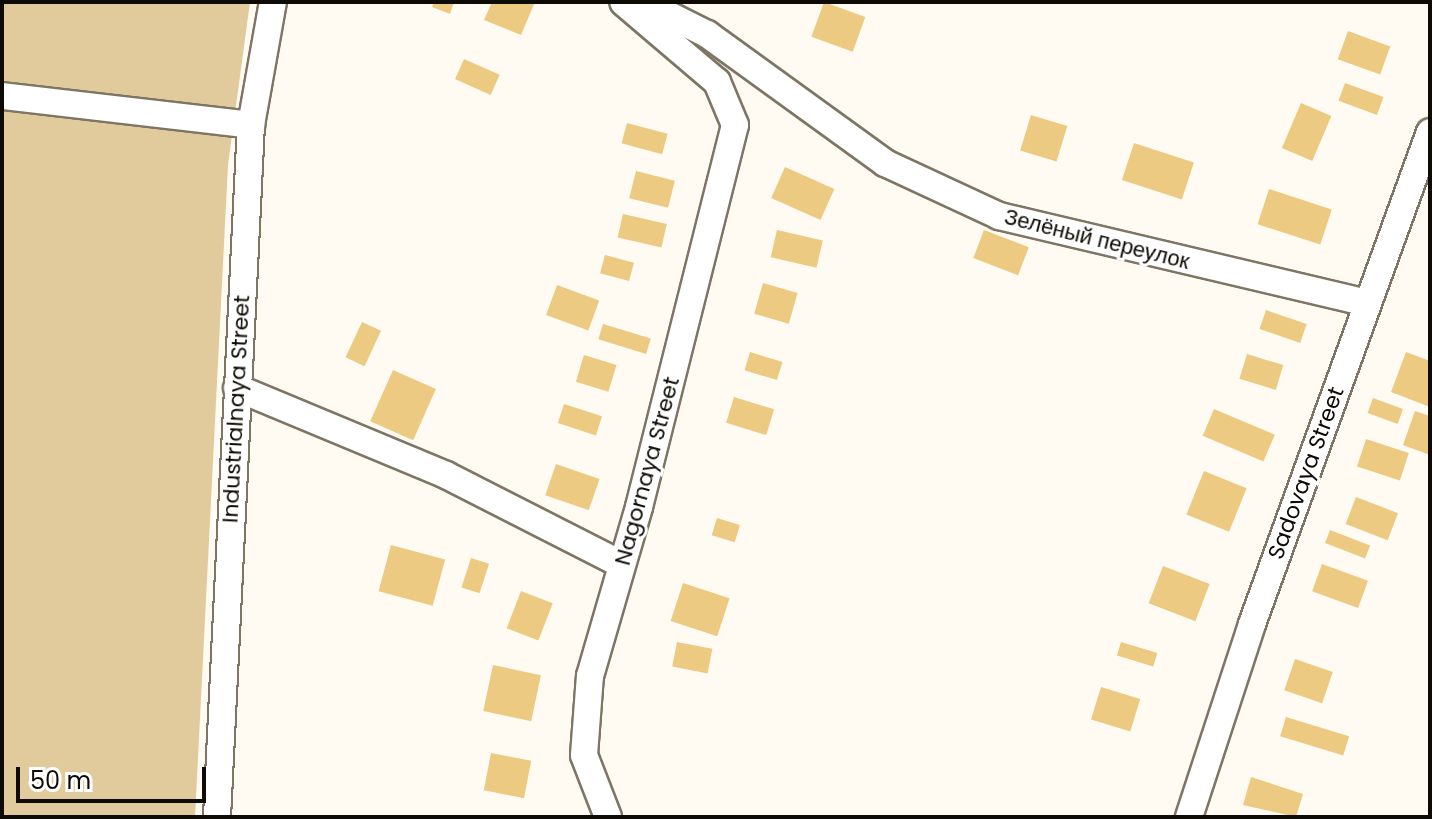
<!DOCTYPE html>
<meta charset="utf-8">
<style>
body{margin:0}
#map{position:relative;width:1432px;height:819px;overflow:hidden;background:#fffbf3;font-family:Poppins,sans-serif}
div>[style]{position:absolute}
.green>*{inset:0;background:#e1ca9c}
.building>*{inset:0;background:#edca82;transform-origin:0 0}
.roads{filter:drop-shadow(2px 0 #7e7564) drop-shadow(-2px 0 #7e7564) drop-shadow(0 2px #7e7564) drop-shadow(0 -2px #7e7564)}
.minor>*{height:26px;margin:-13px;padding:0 13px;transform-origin:13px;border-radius:13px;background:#fff}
span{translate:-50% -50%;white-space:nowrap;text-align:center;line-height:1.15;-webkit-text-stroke:6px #fff;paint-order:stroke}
.street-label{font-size:22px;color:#0e0b06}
.frame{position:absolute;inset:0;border:4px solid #0e0b06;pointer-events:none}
.scale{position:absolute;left:16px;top:767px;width:190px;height:36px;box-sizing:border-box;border:4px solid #0e0b06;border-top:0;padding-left:10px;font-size:24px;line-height:28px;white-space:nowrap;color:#0e0b06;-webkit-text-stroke:6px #fff;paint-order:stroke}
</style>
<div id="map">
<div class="green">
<div style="clip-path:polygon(2px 2px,250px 2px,228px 165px,195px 817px,2px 817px)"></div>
</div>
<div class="building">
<div style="clip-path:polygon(434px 2px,454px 2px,450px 14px,432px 7px)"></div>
<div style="clip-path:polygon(492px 2px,535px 2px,521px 35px,484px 20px)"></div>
<div style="left:824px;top:2px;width:44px;height:37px;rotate:20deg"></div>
<div style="left:1348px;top:31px;width:45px;height:30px;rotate:20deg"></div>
<div style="left:464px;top:59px;width:39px;height:22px;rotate:24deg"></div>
<div style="left:1345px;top:83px;width:41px;height:19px;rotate:20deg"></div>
<div style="left:1301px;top:103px;width:33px;height:49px;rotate:23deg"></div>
<div style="left:1031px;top:115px;width:38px;height:37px;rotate:17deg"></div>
<div style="left:627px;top:123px;width:42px;height:21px;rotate:15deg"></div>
<div style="left:1134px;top:143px;width:63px;height:39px;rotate:18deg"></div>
<div style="left:785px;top:167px;width:54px;height:34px;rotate:24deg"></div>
<div style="left:636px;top:171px;width:40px;height:28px;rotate:14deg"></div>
<div style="left:1269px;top:189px;width:66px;height:37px;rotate:18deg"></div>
<div style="left:623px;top:214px;width:45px;height:24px;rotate:13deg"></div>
<div style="left:777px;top:230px;width:47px;height:28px;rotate:13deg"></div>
<div style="left:984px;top:230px;width:48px;height:30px;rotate:21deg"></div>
<div style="left:605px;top:255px;width:30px;height:19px;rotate:15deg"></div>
<div style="left:763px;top:283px;width:36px;height:32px;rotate:16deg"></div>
<div style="left:557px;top:285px;width:45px;height:32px;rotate:20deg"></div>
<div style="left:1266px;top:310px;width:43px;height:20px;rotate:19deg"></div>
<div style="left:362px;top:322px;width:21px;height:39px;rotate:25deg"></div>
<div style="left:603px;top:324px;width:50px;height:16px;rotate:17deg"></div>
<div style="left:750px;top:352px;width:34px;height:19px;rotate:17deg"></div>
<div style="clip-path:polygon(1406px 352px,1430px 361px,1430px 407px,1391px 392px)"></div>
<div style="left:1247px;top:354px;width:38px;height:26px;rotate:17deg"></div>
<div style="left:584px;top:355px;width:34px;height:28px;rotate:17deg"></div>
<div style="left:393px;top:370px;width:47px;height:56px;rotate:24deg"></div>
<div style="left:734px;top:397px;width:42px;height:27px;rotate:17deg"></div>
<div style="left:1373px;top:398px;width:32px;height:16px;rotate:20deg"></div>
<div style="left:564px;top:404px;width:40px;height:20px;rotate:18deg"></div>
<div style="left:1214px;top:409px;width:66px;height:29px;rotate:23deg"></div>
<div style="clip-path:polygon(1415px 411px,1430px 416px,1430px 455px,1403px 445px)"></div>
<div style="left:1366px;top:439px;width:45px;height:29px;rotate:18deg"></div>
<div style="left:556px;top:464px;width:46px;height:33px;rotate:19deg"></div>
<div style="left:1204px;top:471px;width:46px;height:47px;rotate:22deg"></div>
<div style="left:1356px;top:497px;width:45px;height:29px;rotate:21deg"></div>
<div style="left:717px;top:518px;width:24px;height:18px;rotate:17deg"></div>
<div style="left:1330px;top:530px;width:43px;height:14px;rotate:21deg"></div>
<div style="left:391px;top:545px;width:56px;height:48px;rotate:15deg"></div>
<div style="left:471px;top:558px;width:19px;height:31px;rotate:18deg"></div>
<div style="left:1322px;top:564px;width:49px;height:29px;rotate:20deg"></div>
<div style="left:1163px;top:566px;width:50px;height:40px;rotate:21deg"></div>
<div style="left:683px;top:583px;width:49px;height:40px;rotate:18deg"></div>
<div style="left:521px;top:591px;width:34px;height:40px;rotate:21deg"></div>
<div style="left:677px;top:642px;width:36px;height:25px;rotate:11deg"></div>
<div style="left:1121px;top:642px;width:38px;height:14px;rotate:17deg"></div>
<div style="left:1295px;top:659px;width:40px;height:33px;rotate:19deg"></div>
<div style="left:493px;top:665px;width:49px;height:47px;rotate:12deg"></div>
<div style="left:1101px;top:687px;width:41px;height:34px;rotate:17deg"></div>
<div style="left:1286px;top:717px;width:66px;height:20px;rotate:17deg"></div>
<div style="left:491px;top:753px;width:41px;height:38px;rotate:11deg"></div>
<div style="clip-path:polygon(1251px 777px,1303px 794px,1296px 817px,1243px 805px)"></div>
</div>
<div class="roads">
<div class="minor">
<div style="left:643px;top:2px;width:72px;rotate:26.6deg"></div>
<div style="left:707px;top:34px;width:220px;rotate:35.9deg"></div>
<div style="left:885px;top:163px;width:126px;rotate:24.9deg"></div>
<div style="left:999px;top:216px;width:377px;rotate:13.3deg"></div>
<div style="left:2px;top:96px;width:251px;rotate:6.6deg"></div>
<div style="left:237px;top:388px;width:226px;rotate:22.6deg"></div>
<div style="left:446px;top:475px;width:196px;rotate:27deg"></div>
<div style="left:217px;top:817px;width:693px;rotate:-87.19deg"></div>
<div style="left:251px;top:125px;width:125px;rotate:-79.9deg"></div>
<div style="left:608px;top:817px;width:66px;rotate:-111.2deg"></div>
<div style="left:584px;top:755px;width:79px;rotate:-85.7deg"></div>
<div style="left:590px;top:676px;width:176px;rotate:-73.8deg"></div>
<div style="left:639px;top:507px;width:394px;rotate:-75.9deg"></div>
<div style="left:735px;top:125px;width:47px;rotate:-112.7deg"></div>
<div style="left:717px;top:82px;width:123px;rotate:-139.6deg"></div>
<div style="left:1189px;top:817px;width:203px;rotate:-71.9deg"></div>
<div style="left:1252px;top:624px;width:523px;rotate:-70.11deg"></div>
</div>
</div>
<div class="street-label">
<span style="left:1097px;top:239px;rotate:14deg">Зелёный переулок</span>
<span style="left:236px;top:409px;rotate:-87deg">Industrialnaya Street</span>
<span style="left:647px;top:471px;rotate:-75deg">Nagornaya Street</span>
<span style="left:1306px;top:473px;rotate:-70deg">Sadovaya Street</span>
</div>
<div class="frame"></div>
<div class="scale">50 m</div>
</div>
